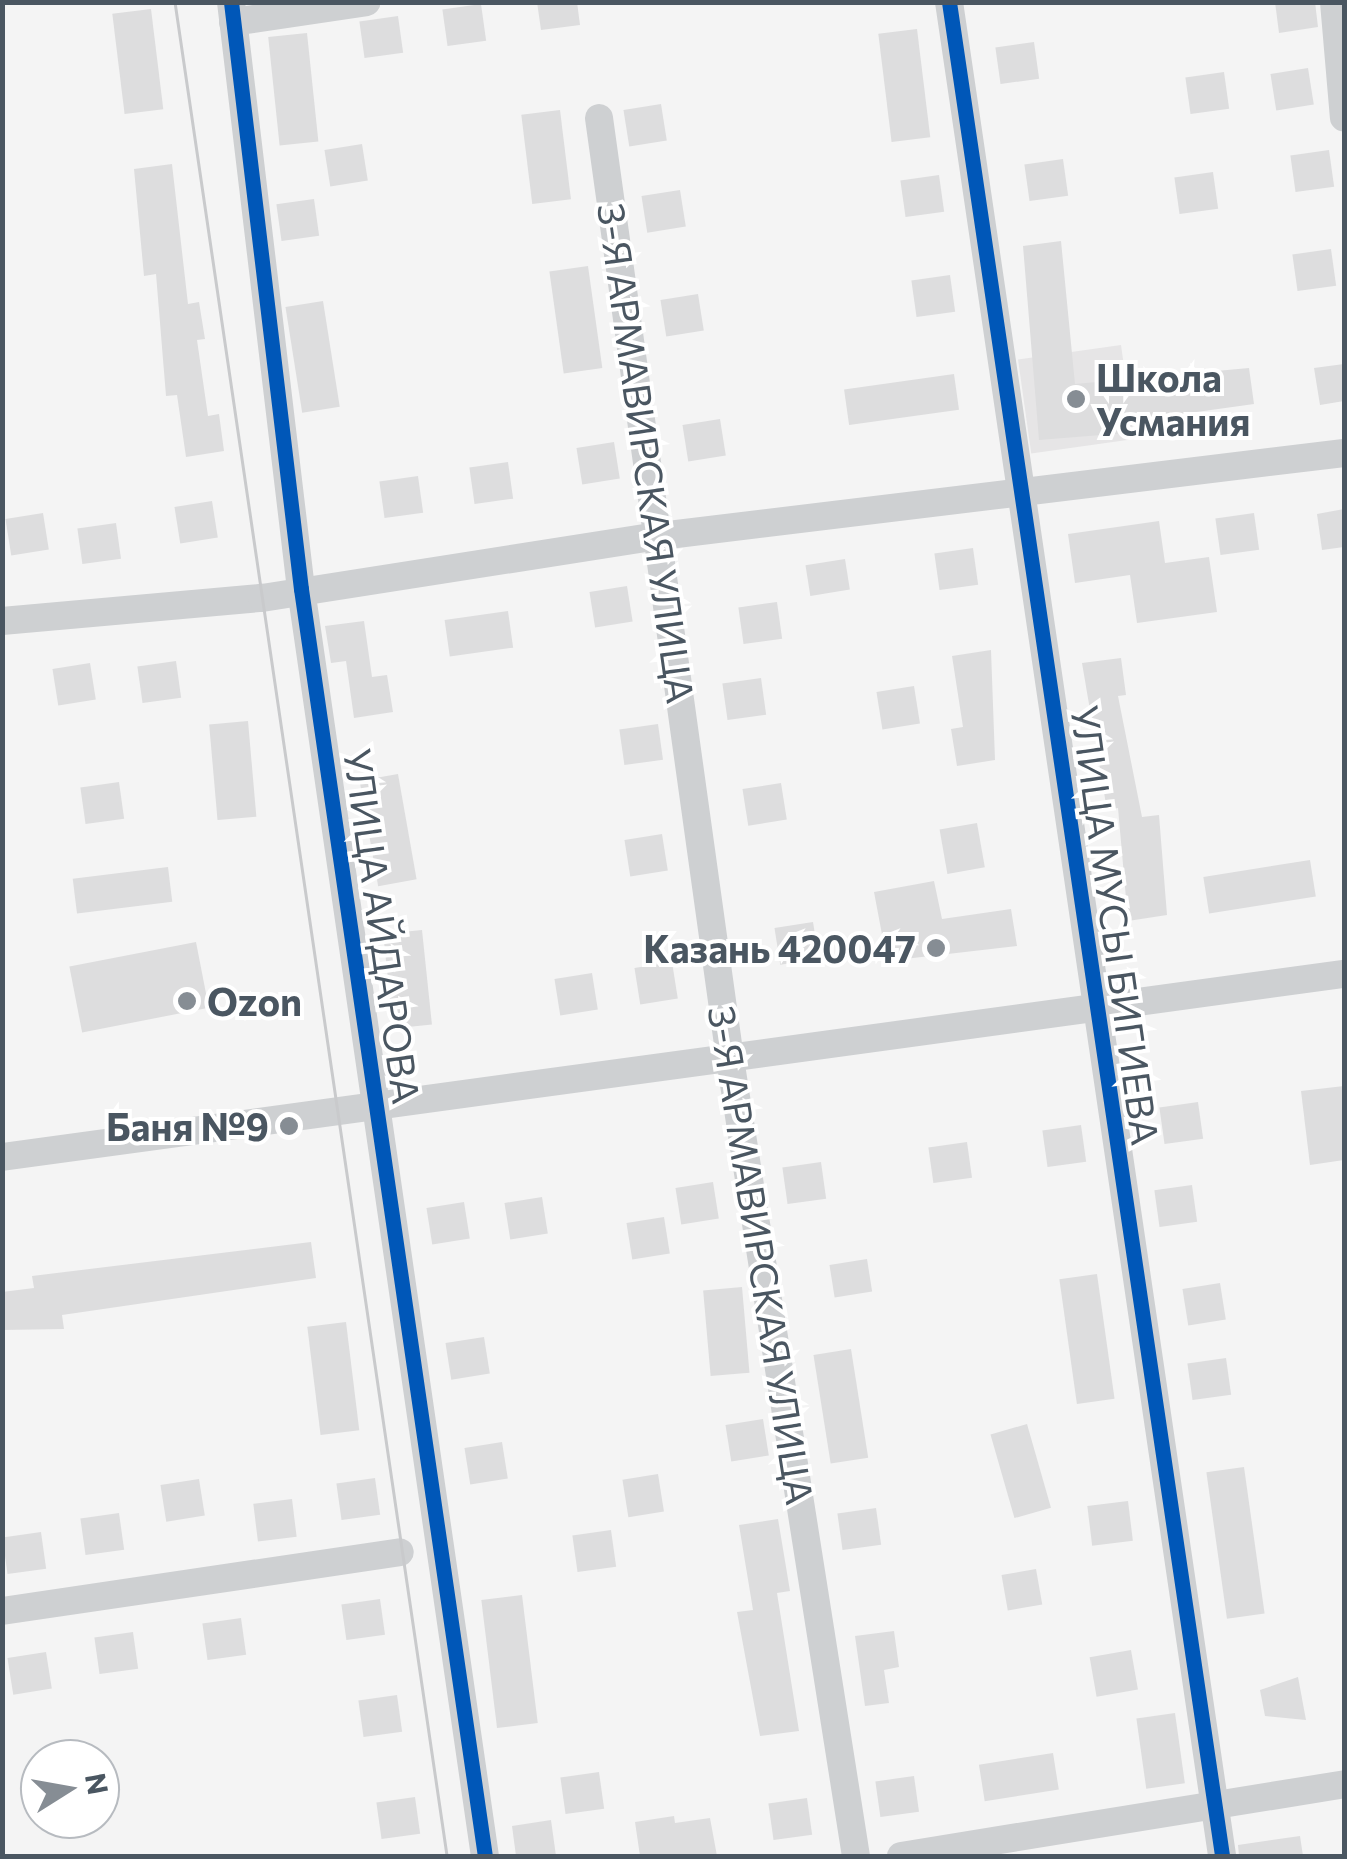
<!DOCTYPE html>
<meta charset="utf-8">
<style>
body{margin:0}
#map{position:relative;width:1347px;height:1859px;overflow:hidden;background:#f4f4f4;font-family:Commissioner,sans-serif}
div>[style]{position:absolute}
.education>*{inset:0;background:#e6e5e6;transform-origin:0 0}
.building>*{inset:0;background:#ddddde;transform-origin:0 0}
.minor>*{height:28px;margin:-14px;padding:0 14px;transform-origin:14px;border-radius:14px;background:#ced0d2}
.tram>*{height:2.5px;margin:-1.25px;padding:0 1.25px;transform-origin:1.25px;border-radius:1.25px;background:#c9cacc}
.cycleway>*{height:15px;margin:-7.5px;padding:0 7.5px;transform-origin:7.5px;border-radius:7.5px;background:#0057b8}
.dots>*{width:28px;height:28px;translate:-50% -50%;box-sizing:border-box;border:5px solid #fff;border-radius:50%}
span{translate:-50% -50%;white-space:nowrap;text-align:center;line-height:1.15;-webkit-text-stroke:8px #fff;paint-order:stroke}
.poi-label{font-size:38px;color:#4a5661;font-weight:700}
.left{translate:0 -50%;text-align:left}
.right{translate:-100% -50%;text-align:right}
.street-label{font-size:38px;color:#4a5661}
.frame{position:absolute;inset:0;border:5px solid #4a5661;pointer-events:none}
.north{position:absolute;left:20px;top:1739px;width:100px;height:100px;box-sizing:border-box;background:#fff;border:2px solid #b7bbc0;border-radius:50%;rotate:79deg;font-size:28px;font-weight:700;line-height:40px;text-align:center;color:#4a5661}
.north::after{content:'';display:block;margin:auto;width:35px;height:45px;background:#868d94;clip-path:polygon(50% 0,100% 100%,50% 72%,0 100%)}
</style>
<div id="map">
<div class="education">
<div style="left:1121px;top:345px;width:95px;height:104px;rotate:82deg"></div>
</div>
<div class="building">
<div style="clip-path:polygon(537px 2px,577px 2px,580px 25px,541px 30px)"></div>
<div style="clip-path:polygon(1275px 2px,1315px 2px,1318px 27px,1279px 33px)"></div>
<div style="left:481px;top:4px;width:37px;height:39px;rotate:82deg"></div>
<div style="left:151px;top:9px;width:101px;height:39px;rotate:83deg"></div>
<div style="left:398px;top:16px;width:37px;height:39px;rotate:82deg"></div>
<div style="left:917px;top:29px;width:109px;height:39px;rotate:83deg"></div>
<div style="left:307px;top:33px;width:109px;height:39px;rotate:84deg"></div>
<div style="left:1034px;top:42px;width:37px;height:39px;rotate:82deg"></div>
<div style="left:1308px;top:68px;width:37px;height:38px;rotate:81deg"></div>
<div style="left:1224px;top:72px;width:37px;height:39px;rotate:82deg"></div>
<div style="left:661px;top:104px;width:37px;height:38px;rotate:81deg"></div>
<div style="left:560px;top:110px;width:90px;height:39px;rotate:83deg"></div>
<div style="left:362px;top:144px;width:37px;height:38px;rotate:81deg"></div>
<div style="left:1329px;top:150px;width:37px;height:39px;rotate:82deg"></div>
<div style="left:1063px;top:159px;width:37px;height:39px;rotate:82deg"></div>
<div style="clip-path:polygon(172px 164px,188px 304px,199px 302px,205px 339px,197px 340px,208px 416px,219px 414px,224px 451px,186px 457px,177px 395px,166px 396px,156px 274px,144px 276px,134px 169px)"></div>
<div style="left:1213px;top:172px;width:37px;height:39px;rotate:82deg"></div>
<div style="left:939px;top:175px;width:37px;height:39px;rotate:82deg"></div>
<div style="left:680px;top:190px;width:37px;height:39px;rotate:81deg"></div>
<div style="left:314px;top:199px;width:37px;height:38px;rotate:82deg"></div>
<div style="clip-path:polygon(1061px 241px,1075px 384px,1249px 368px,1254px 404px,1125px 422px,1126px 433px,1039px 440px,1023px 246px)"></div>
<div style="left:1331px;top:249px;width:37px;height:39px;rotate:82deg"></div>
<div style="left:588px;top:266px;width:103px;height:39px;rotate:82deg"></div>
<div style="left:950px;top:275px;width:37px;height:39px;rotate:82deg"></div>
<div style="left:698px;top:294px;width:37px;height:38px;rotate:81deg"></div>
<div style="left:323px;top:301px;width:107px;height:38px;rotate:81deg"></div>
<div style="clip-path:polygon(1344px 364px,1344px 401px,1320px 405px,1314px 368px)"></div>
<div style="left:954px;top:374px;width:36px;height:111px;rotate:82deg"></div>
<div style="left:720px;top:419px;width:37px;height:38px;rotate:81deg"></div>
<div style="left:614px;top:442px;width:37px;height:38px;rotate:81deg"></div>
<div style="left:508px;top:462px;width:37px;height:39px;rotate:82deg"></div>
<div style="left:418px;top:476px;width:37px;height:39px;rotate:82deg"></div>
<div style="left:212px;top:501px;width:37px;height:38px;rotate:81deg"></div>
<div style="clip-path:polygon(1344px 509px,1344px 547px,1322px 550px,1317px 514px)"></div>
<div style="left:43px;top:513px;width:37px;height:38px;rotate:81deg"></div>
<div style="left:1254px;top:513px;width:37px;height:39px;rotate:82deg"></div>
<div style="clip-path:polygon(1159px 521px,1165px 563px,1209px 557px,1217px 612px,1137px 623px,1130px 575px,1075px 583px,1068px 534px)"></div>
<div style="left:116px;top:523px;width:36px;height:39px;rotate:82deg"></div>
<div style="left:973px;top:548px;width:37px;height:39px;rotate:82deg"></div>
<div style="left:845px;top:559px;width:31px;height:40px;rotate:81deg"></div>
<div style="left:627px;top:586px;width:36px;height:38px;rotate:81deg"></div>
<div style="left:777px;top:602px;width:37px;height:39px;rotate:82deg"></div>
<div style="left:508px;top:611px;width:37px;height:64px;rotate:82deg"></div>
<div style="clip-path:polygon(364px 621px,372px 677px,387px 675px,393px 712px,354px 718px,346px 661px,331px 663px,325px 626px)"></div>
<div style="clip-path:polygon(991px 650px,995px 760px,957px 766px,951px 729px,963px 727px,952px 656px)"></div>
<div style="clip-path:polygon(1121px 658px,1126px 695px,1118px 696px,1142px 817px,1159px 815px,1167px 915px,1128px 921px,1118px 808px,1107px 810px,1082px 663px)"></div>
<div style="left:176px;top:661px;width:37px;height:39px;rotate:82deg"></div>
<div style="left:90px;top:663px;width:37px;height:38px;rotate:81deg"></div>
<div style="left:761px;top:678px;width:37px;height:39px;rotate:82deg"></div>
<div style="left:914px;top:686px;width:38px;height:38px;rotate:81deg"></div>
<div style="left:248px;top:721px;width:96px;height:39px;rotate:85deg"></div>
<div style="left:658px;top:724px;width:36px;height:39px;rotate:82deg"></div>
<div style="left:398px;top:774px;width:107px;height:39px;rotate:80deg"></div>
<div style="left:119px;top:782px;width:37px;height:39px;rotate:82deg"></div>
<div style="left:781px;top:783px;width:37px;height:39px;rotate:81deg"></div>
<div style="left:977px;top:823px;width:45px;height:38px;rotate:80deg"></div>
<div style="left:662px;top:834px;width:37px;height:38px;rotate:81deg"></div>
<div style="left:1310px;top:860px;width:37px;height:108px;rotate:81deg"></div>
<div style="left:168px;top:867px;width:35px;height:96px;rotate:83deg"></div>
<div style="clip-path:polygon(934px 881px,942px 919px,1011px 909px,1017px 946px,887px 961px,874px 892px)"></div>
<div style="left:813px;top:922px;width:37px;height:39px;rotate:81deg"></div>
<div style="left:422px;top:930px;width:95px;height:39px;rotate:84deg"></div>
<div style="left:196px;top:942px;width:67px;height:129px;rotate:79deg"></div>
<div style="left:672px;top:962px;width:37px;height:38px;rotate:81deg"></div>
<div style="left:592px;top:973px;width:37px;height:38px;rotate:81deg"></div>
<div style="clip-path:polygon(1344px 1086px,1344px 1160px,1310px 1165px,1301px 1091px)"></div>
<div style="left:1198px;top:1102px;width:37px;height:39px;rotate:82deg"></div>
<div style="left:1081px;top:1125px;width:37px;height:39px;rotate:82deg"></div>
<div style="left:967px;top:1142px;width:36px;height:39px;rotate:82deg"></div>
<div style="left:821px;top:1162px;width:37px;height:39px;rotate:82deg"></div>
<div style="left:713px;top:1182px;width:37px;height:38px;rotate:81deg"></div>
<div style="left:1192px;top:1185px;width:37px;height:38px;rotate:82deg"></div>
<div style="left:542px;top:1197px;width:37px;height:38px;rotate:81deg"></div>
<div style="left:464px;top:1202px;width:37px;height:38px;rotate:81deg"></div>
<div style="left:664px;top:1217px;width:37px;height:38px;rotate:81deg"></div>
<div style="clip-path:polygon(311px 1242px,316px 1278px,62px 1315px,64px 1329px,2px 1330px,2px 1292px,34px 1288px,32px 1276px)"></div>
<div style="left:867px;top:1259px;width:33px;height:38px;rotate:81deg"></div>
<div style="left:1097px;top:1274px;width:126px;height:38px;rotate:82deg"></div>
<div style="left:1220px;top:1283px;width:37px;height:38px;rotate:81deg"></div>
<div style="left:742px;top:1287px;width:86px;height:39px;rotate:85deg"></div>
<div style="left:346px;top:1322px;width:109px;height:39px;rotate:83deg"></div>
<div style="left:484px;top:1337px;width:37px;height:39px;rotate:81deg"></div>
<div style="left:851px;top:1349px;width:110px;height:38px;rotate:81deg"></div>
<div style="left:1226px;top:1358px;width:37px;height:39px;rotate:82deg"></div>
<div style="left:763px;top:1419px;width:37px;height:38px;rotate:81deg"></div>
<div style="left:1027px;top:1424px;width:87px;height:38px;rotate:74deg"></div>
<div style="left:502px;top:1442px;width:37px;height:38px;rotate:81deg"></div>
<div style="left:1244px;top:1467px;width:148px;height:38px;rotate:82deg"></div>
<div style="left:658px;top:1474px;width:38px;height:36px;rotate:81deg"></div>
<div style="left:375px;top:1478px;width:37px;height:39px;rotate:82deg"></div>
<div style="left:199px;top:1479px;width:37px;height:39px;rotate:81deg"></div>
<div style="left:292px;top:1499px;width:38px;height:39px;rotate:83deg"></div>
<div style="left:1128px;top:1501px;width:40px;height:41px;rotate:83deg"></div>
<div style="left:876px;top:1508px;width:37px;height:39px;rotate:82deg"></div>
<div style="left:119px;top:1513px;width:37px;height:39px;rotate:82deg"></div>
<div style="clip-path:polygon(778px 1519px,790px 1591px,777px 1593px,799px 1731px,760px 1736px,737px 1612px,753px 1610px,739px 1525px)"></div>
<div style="left:611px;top:1530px;width:37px;height:39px;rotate:82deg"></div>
<div style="left:41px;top:1532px;width:37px;height:39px;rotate:82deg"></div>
<div style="left:1036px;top:1569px;width:36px;height:35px;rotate:80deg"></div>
<div style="left:522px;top:1595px;width:129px;height:41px;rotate:83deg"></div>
<div style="left:380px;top:1599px;width:36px;height:39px;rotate:82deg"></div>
<div style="left:241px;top:1618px;width:37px;height:39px;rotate:82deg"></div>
<div style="clip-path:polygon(894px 1631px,899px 1667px,884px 1670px,889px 1703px,865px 1706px,855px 1636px)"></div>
<div style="left:133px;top:1632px;width:37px;height:39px;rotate:82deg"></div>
<div style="left:1131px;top:1650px;width:40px;height:42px;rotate:80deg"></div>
<div style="left:46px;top:1652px;width:37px;height:39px;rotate:81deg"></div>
<div style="clip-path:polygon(1298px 1677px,1306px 1720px,1265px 1716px,1260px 1690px)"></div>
<div style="left:397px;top:1695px;width:37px;height:39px;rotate:82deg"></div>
<div style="left:1175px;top:1713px;width:71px;height:39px;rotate:82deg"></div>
<div style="left:1053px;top:1753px;width:37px;height:75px;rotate:81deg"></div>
<div style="left:599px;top:1772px;width:37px;height:39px;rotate:82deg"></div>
<div style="left:914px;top:1776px;width:36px;height:39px;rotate:82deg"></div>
<div style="left:415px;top:1797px;width:37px;height:39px;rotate:82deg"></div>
<div style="left:807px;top:1798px;width:37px;height:39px;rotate:82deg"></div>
<div style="clip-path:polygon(674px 1816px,675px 1823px,710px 1818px,717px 1856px,640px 1856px,635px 1822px)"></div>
<div style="clip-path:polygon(551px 1820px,556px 1856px,516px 1856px,512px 1826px)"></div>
<div style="clip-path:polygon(1300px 1836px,1303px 1856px,1239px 1856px,1238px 1845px)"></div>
</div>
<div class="minor">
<div style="left:231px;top:2px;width:591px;rotate:83.2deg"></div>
<div style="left:301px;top:589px;width:1280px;rotate:81.74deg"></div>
<div style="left:949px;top:2px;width:1874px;rotate:81.62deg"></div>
<div style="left:1334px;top:2px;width:116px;rotate:85.1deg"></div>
<div style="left:233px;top:22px;width:135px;rotate:-8.5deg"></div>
<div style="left:599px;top:118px;width:950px;rotate:82.07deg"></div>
<div style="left:730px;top:1059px;width:807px;rotate:81.02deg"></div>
<div style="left:2px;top:621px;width:261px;rotate:-5.1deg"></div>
<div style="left:262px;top:598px;width:403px;rotate:-8.9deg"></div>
<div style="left:660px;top:536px;width:689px;rotate:-6.92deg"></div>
<div style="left:2px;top:1157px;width:1354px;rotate:-7.77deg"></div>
<div style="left:2px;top:1611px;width:402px;rotate:-8.4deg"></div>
<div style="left:901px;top:1856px;width:449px;rotate:-9.2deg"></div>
</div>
<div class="tram">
<div style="left:175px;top:2px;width:1874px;rotate:81.65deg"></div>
</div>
<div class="cycleway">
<div style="left:231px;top:2px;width:591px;rotate:83.2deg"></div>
<div style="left:301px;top:589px;width:1280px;rotate:81.74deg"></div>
<div style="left:949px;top:2px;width:1874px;rotate:81.62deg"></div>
</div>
<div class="dots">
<div style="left:1076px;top:399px;background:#868d94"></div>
<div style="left:936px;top:948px;background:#868d94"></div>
<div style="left:187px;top:1001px;background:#868d94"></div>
<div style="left:289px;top:1126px;background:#868d94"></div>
</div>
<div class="poi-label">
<span class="left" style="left:1096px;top:399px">Школа<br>Усмания</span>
<span class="right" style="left:916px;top:948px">Казань 420047</span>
<span class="left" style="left:207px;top:1001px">Ozon</span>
<span class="right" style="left:269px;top:1126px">Баня №9</span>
</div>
<div class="street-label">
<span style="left:647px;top:453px;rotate:82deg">3-Я АРМАВИРСКАЯ УЛИЦА</span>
<span style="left:1116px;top:925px;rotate:82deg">УЛИЦА МУСЫ БИГИЕВА</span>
<span style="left:383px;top:926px;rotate:82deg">УЛИЦА АЙДАРОВА</span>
<span style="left:762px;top:1255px;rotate:81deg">3-Я АРМАВИРСКАЯ УЛИЦА</span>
</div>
<div class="frame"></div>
<div class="north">N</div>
</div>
